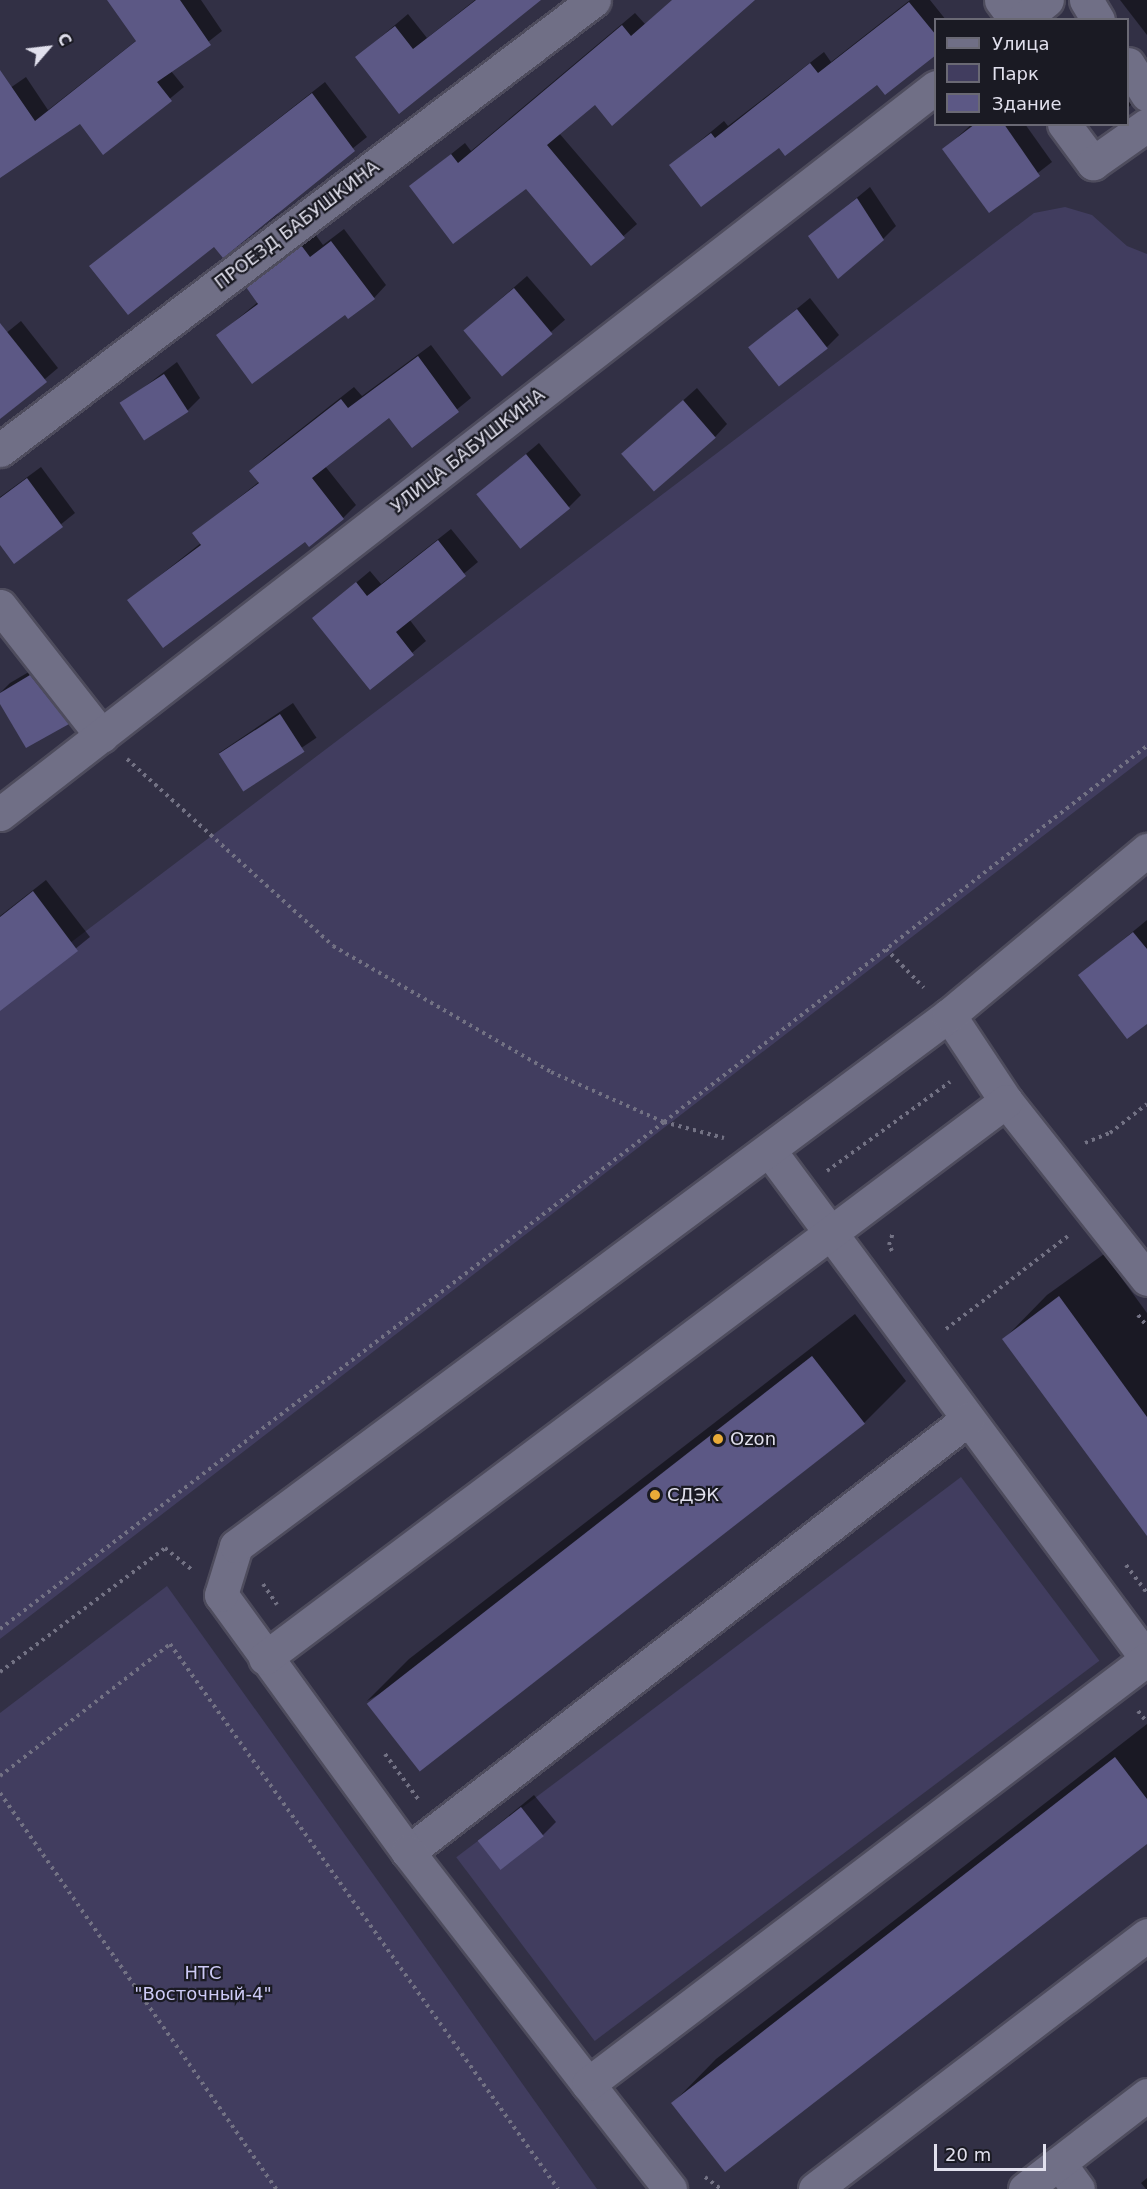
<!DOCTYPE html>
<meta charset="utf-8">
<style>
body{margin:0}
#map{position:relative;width:1147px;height:2189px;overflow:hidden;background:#323045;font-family:"DejaVu Sans",sans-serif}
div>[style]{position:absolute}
.green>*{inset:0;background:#413d5f;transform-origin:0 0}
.shadow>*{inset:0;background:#0007;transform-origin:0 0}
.building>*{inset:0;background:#5c5885;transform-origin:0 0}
.path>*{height:4px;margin-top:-2px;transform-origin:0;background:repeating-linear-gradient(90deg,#737284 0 3px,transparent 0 7.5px)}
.roads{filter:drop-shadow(2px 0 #4e4c5d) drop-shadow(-2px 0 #4e4c5d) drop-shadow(0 2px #4e4c5d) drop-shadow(0 -2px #4e4c5d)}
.minor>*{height:33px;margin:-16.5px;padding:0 16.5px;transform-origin:16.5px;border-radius:16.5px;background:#706f86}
.dots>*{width:16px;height:16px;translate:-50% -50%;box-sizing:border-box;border:3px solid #1a1a23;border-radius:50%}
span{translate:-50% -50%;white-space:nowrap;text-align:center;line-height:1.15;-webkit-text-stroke:4.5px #1a1a23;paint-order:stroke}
.street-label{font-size:18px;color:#e1e0ed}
.poi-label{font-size:18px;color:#e1e0ed}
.left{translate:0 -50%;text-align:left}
.park-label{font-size:18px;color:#cdcaf6}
.legend{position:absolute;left:934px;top:18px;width:195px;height:108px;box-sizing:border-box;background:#1a1a23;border:2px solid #6a6974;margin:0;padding:8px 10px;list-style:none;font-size:18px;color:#e1e0ed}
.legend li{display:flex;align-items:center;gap:12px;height:30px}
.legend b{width:30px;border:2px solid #6a6974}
.north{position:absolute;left:18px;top:18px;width:60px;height:60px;-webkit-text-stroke:4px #1a1a23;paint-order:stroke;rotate:62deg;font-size:16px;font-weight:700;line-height:24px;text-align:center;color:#e1e0ed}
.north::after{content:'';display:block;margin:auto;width:21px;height:27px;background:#e1e0ed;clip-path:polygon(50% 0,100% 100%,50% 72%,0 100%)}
.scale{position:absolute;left:934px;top:2144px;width:112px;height:27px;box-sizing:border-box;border:3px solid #e1e0ed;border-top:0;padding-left:8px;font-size:18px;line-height:21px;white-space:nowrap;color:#e1e0ed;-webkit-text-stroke:4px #1a1a23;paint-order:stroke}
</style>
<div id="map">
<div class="green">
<div style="clip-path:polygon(1065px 207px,1092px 215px,1127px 246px,1147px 254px,1147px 756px,0 1639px,0 996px,1034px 213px)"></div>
<div style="left:961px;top:1477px;width:230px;height:632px;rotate:53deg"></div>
<div style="clip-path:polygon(167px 1586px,451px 1983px,597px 2189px,0 2189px,0 1713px)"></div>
</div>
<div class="shadow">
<div style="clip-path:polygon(118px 0,201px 0,222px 31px,171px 71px,184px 87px,104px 153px,80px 122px,0 176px,0 95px,26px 77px,48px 110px,137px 40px)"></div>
<div style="clip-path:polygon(475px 0,538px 0,399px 112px,357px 57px,408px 14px,427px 38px)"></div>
<div style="clip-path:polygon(673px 0,752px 0,595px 103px,559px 133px,637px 224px,592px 264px,526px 187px,411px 186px,465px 143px,471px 151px,635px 13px,645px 24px)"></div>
<div style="clip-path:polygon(910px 0,930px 0,946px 20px,936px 20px,936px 53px,877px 83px,779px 146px,671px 165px,724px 121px,728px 126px,824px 52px,831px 62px)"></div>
<div style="clip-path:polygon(1120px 0,1147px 0,1147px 35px)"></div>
<div style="clip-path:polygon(1128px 58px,1146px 89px,1128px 108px)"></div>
<div style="clip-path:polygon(325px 82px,367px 137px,288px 200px,277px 215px,223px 256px,215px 244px,91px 266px)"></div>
<div style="clip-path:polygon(972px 124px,1025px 124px,1052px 162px,989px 211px,944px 149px)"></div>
<div style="clip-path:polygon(870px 187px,896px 226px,883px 239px,810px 236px)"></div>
<div style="clip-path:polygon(344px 229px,386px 285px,374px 298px,345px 313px,218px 335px,258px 302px,248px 288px,260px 275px,315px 234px,323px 245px)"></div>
<div style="left:527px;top:276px;width:58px;height:82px;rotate:49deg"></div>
<div style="clip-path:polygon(810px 298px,839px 335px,827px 347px,750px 347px)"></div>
<div style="clip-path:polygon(21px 321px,58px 368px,0 417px,0 338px)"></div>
<div style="clip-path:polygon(431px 345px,471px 398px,412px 446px,390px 416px,325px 466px,356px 505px,343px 518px,309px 545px,305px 540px,129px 600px,201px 543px,194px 533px,260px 481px,251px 471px,264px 458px,354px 387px,362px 396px)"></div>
<div style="clip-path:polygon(177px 362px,200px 398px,188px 410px,122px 404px)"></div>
<div style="clip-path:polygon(697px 388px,727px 424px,715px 437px,623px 454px)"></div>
<div style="clip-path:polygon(539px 443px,581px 495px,569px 507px,478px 494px)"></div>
<div style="clip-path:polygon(41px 467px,75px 513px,14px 562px,0 543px,0 497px)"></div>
<div style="clip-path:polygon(451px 529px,478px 562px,409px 619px,426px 641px,371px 688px,314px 618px,370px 571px,381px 584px)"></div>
<div style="clip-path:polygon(44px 663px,80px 710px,68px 723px,0 701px,0 693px,10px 683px)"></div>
<div style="left:293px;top:703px;width:42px;height:89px;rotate:56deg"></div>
<div style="clip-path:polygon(46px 880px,90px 937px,27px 988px,0 945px,0 916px)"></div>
<div style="clip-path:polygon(1147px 920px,1147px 1022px,1080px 975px)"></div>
<div style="clip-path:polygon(1104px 1254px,1147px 1313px,1147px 1535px,1004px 1339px,1047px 1295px)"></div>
<div style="clip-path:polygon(855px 1314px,906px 1381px,864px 1423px,367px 1701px,409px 1659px)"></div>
<div style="clip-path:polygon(1147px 1724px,1147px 1842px,673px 2103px,716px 2059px)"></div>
<div style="clip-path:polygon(534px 1795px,556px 1822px,543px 1835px,479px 1840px)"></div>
<div style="clip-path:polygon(1147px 2178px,1147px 2189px,1146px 2189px,1141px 2183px)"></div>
</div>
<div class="building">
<div style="clip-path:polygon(107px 0,180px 0,211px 45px,157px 82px,172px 101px,103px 155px,80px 124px,0 178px,0 70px,35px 121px,136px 41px)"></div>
<div style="clip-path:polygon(476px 0,541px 0,399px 114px,355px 57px,395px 26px,413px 49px)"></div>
<div style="clip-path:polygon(672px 0,755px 0,612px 126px,595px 105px,547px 145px,625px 238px,591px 266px,526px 189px,453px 244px,409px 186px,451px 154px,458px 163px,622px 25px,631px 36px)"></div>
<div style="clip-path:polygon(909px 2px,936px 35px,936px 55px,885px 95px,877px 85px,785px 156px,779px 148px,701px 207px,669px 165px,711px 133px,715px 138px,810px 63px,818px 73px)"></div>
<div style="clip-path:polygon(312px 93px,355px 151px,223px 258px,214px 247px,128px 315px,89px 266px)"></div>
<div style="clip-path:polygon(975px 124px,1004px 124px,1040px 176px,989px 213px,942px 149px)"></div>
<div style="clip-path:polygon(857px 198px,884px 240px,838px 279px,808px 236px)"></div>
<div style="clip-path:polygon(331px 241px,375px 299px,348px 319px,345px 315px,252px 384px,216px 335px,258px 304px,246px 287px,301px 245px,310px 257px)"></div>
<div style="left:514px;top:288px;width:60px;height:66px;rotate:50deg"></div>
<div style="left:797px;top:309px;width:50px;height:62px;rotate:52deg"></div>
<div style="clip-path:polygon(0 323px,47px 382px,0 419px)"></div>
<div style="clip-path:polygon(418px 356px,459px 412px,412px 448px,389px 418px,312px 478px,344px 519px,309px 547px,305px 542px,163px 648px,127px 600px,201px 545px,192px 533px,259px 483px,249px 471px,341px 399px,348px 408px)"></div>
<div style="left:164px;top:374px;width:45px;height:53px;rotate:57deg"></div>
<div style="left:683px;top:400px;width:50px;height:82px;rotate:49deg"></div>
<div style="left:526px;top:454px;width:70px;height:64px;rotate:51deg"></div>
<div style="clip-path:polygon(27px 478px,63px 527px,14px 564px,0 545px,0 498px)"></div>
<div style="clip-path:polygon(438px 540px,466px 576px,396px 632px,414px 655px,370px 690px,312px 618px,356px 582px,367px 596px)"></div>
<div style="clip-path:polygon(30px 675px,69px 724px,26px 748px,0 704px,0 693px)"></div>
<div style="left:280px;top:714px;width:45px;height:73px;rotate:57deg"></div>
<div style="clip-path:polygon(33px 891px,78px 951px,0 1011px,0 917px)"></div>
<div style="clip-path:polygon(1133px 932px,1147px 949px,1147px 1024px,1127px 1039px,1078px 975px)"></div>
<div style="clip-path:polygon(1059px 1296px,1147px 1417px,1147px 1536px,1002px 1339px)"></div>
<div style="left:812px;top:1356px;width:86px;height:565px;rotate:52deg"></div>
<div style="clip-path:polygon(1115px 1757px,1147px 1799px,1147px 1844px,725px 2172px,671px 2103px)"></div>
<div style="left:521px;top:1807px;width:37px;height:55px;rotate:52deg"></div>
</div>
<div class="path">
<div style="left:127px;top:759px;width:278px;rotate:42.2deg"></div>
<div style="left:333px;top:946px;width:252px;rotate:30deg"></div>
<div style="left:551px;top:1072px;width:124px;rotate:23.9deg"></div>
<div style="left:664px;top:1122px;width:62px;rotate:14.9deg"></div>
<div style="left:886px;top:949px;width:54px;rotate:45.7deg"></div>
<div style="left:1085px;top:1143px;width:27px;rotate:-22deg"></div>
<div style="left:1110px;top:1133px;width:47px;rotate:-38.1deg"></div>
<div style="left:827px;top:1171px;width:152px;rotate:-35.9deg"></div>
<div style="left:892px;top:1251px;width:7px;rotate:-117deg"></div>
<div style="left:889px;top:1245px;width:13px;rotate:-72deg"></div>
<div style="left:1138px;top:1315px;width:14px;rotate:51deg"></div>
<div style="left:946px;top:1329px;width:153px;rotate:-37.3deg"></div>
<div style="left:1126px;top:1565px;width:35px;rotate:53deg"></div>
<div style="left:263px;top:1584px;width:25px;rotate:56deg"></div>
<div style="left:0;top:1629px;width:835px;rotate:-37.36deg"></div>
<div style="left:664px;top:1122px;width:612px;rotate:-37.9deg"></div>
<div style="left:0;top:1672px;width:206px;rotate:-36.9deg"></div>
<div style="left:165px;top:1548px;width:35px;rotate:39deg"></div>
<div style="left:1138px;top:1711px;width:14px;rotate:51deg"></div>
<div style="left:385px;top:1754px;width:56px;rotate:53.7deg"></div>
<div style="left:0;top:1776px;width:215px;rotate:-37.8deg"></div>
<div style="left:170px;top:1644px;width:669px;rotate:54.55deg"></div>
<div style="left:0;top:1793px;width:483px;rotate:55.1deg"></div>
<div style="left:705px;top:2177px;width:20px;rotate:37deg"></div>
</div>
<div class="roads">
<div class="minor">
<div style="left:1001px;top:0;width:25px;rotate:53deg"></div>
<div style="left:1086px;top:0;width:23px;rotate:59deg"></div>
<div style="left:1022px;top:20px;width:32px;rotate:-39deg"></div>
<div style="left:1128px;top:64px;width:36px;rotate:58deg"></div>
<div style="left:1064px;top:124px;width:49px;rotate:53.4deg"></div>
<div style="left:1093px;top:163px;width:66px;rotate:-35.1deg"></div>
<div style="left:0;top:450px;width:745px;rotate:-37.15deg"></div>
<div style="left:0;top:606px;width:165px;rotate:51.9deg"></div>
<div style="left:0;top:814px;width:1185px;rotate:-37.84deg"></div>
<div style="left:949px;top:1015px;width:103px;rotate:56.5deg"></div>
<div style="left:1006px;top:1101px;width:227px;rotate:51.6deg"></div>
<div style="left:769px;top:1150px;width:634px;rotate:53.4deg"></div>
<div style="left:968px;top:1419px;width:708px;rotate:142.29deg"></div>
<div style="left:408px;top:1852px;width:318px;rotate:-126deg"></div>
<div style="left:221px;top:1595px;width:51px;rotate:-73deg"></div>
<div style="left:236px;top:1546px;width:889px;rotate:-36.68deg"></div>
<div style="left:949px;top:1015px;width:258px;rotate:-39.8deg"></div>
<div style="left:265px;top:1658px;width:927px;rotate:-36.93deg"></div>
<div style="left:408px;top:1852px;width:294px;rotate:52.2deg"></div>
<div style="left:1059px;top:2163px;width:32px;rotate:54deg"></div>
<div style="left:670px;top:2189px;width:133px;rotate:-128deg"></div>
<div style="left:588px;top:2084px;width:702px;rotate:-37.25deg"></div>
<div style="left:815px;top:2189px;width:418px;rotate:-37.4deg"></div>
<div style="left:1025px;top:2189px;width:154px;rotate:-37.6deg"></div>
</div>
</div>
<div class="dots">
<div style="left:718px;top:1439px;background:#e9ab38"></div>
<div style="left:655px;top:1495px;background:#e9ab38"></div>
</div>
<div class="street-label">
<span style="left:297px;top:225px;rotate:-37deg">ПРОЕЗД БАБУШКИНА</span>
<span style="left:468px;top:451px;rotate:-38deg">УЛИЦА БАБУШКИНА</span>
</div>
<div class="poi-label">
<span class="left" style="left:730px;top:1439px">Ozon</span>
<span class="left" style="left:667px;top:1495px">СДЭК</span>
</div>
<div class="park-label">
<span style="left:203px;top:1984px">НТС<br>"Восточный-4"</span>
</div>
<ul class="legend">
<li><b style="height:8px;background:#706f86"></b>Улица</li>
<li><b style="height:16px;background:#413d5f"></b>Парк</li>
<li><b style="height:16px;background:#5c5885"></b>Здание</li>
</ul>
<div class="north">С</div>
<div class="scale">20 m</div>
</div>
